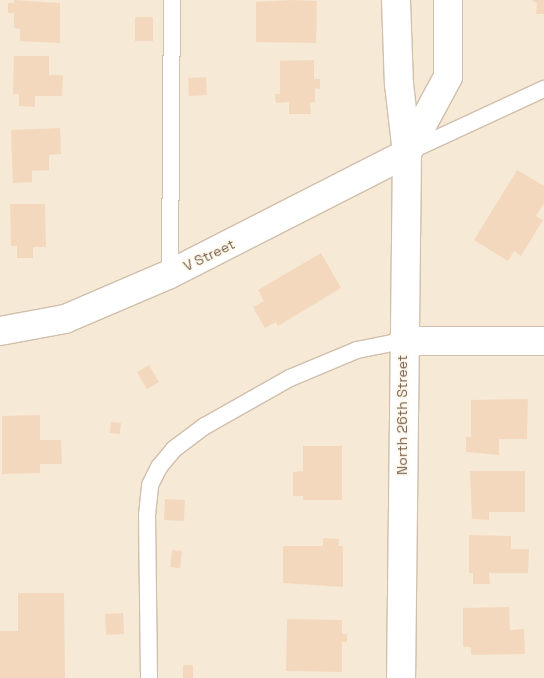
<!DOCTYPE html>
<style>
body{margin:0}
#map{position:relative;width:544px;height:678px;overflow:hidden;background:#fdf7e8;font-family:"Space Grotesk",sans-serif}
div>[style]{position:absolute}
.residential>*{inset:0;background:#f6e9d6;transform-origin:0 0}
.building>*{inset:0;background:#f4d8be;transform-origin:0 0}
.roads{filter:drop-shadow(1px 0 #d0bfac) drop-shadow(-1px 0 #d0bfac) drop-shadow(0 1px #d0bfac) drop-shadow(0 -1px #d0bfac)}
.lane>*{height:16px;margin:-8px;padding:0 8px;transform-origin:8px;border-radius:8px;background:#fff}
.street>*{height:28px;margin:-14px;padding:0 14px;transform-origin:14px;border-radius:14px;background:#fff}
span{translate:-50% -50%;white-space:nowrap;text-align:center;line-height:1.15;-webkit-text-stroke:4px #fffaef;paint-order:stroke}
.street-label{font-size:14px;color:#795f4a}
</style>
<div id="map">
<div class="residential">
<div style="left:0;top:0;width:544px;height:678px"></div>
</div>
<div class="building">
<div style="clip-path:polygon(14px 0,60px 3px,60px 43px,20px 41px,20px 29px,14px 28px,14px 13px,8px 13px,8px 3px,14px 3px)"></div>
<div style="clip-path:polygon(292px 0,317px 1px,316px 43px,256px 42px,256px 2px)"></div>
<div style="clip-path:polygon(531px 0,544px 0,544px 14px,536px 14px,537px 3px)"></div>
<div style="left:135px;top:17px;width:18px;height:24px"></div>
<div style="clip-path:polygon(14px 56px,49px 56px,49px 75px,63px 75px,62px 96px,35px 96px,35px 107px,19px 106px,19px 94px,13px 94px)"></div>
<div style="clip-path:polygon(314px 60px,314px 79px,320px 79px,320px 89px,315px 88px,315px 102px,310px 103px,311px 114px,289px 114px,289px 102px,276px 103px,275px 94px,280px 94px,280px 61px)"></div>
<div style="left:206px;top:77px;width:18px;height:18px;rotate:87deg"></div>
<div style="clip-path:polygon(60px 128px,61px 154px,49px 155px,49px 170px,32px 171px,32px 182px,13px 183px,11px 130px)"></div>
<div style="clip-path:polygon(517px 170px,544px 186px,544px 203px,536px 216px,543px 220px,521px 256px,514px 251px,508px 261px,474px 240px)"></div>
<div style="clip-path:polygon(10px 204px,45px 204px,46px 247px,33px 247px,33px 258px,17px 258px,17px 246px,11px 246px)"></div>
<div style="clip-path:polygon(321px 253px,341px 288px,278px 326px,276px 322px,265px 328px,253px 307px,264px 301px,258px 290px)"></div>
<div style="left:149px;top:365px;width:20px;height:14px;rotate:60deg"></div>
<div style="clip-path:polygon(528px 399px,527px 439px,499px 439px,499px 455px,466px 452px,466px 437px,471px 437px,471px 400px)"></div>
<div style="clip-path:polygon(40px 415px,40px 440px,61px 440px,62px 464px,40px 464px,40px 473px,2px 474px,2px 416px)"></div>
<div style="left:111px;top:422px;width:10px;height:11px;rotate:6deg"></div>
<div style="clip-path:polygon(303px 446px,342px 446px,342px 500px,303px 500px,303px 496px,293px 496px,293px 472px,303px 471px)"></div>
<div style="clip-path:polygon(470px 471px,525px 471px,525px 512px,489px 512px,489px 520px,472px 519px)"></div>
<div style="left:165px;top:499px;width:20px;height:21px;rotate:3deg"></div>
<div style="clip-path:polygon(469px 535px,511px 536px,511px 549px,529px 549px,528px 573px,489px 573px,490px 584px,473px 584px,473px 573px,469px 573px)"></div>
<div style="clip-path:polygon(323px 538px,339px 539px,338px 546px,343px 546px,343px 587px,283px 583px,283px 546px,323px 546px)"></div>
<div style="left:172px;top:550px;width:10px;height:17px;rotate:6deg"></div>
<div style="clip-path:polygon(18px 593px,64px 593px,65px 678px,0 678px,0 631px,18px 631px)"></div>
<div style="clip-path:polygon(509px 607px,510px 630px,524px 629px,525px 654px,471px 655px,471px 647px,463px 647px,463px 608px)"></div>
<div style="left:123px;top:613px;width:21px;height:18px;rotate:87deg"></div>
<div style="clip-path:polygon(287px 619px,342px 620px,342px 634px,347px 634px,347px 642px,342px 642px,342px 672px,286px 671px)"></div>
<div style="left:183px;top:665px;width:10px;height:13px"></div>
</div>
<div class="roads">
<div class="lane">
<div style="left:408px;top:152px;width:150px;rotate:-24.9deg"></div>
<div style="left:170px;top:274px;width:274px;rotate:-89.6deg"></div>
<div style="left:149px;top:678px;width:163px;rotate:-90.7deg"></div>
<div style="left:147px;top:515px;width:30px;rotate:-84deg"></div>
<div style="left:150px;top:485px;width:20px;rotate:-63deg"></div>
<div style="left:159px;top:467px;width:23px;rotate:-50deg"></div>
<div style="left:174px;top:449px;width:39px;rotate:-37deg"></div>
<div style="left:205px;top:426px;width:98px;rotate:-29.5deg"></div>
<div style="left:290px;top:378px;width:73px;rotate:-22.7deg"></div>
<div style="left:357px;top:350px;width:47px;rotate:-11.1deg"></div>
</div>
<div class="street">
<div style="left:396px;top:0;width:84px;rotate:88deg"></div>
<div style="left:399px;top:84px;width:69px;rotate:83.4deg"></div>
<div style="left:407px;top:153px;width:525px;rotate:90.65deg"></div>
<div style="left:407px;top:153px;width:86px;rotate:-61.7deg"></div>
<div style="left:448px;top:77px;width:77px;rotate:-90deg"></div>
<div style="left:0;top:331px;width:66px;rotate:-10.5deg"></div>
<div style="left:65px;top:319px;width:114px;rotate:-23.2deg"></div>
<div style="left:170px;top:274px;width:266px;rotate:-27deg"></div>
<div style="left:403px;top:341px;width:141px"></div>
</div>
</div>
<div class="street-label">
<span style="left:209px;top:255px;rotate:-26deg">V Street</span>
<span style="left:402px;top:415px;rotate:-90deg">North 26th Street</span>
</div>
</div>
